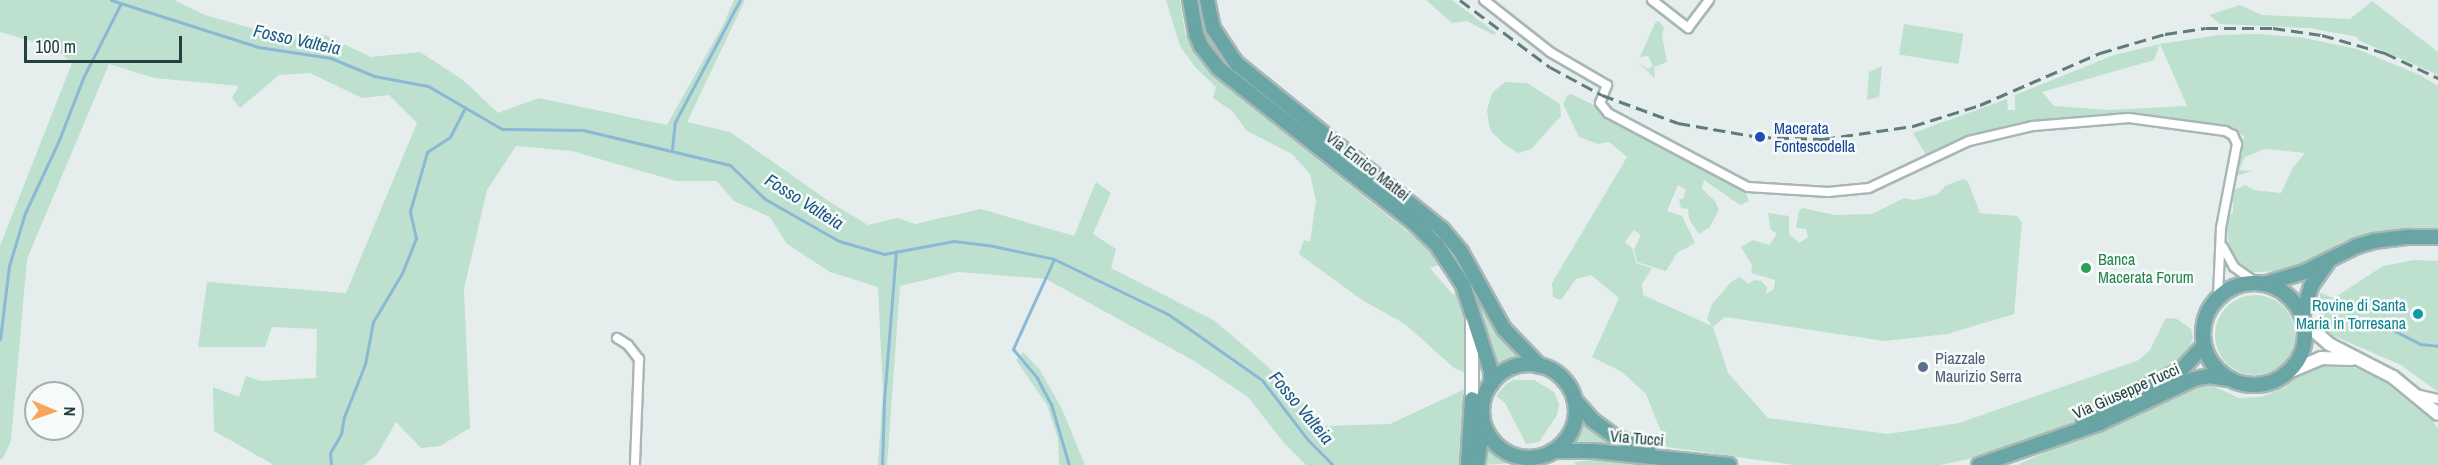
<!DOCTYPE html>
<style>
body{margin:0}
#map{position:relative;width:2438px;height:465px;overflow:hidden;background:#e5eeec;font-family:"Archivo Narrow",sans-serif}
div>[style]{position:absolute}
.green>*{inset:0;background:#bde0cf;transform-origin:0 0}
.round{border-radius:50%}
.stream>*{height:3px;margin:-1.5px;padding:0 1.5px;transform-origin:1.5px;border-radius:1.5px;background:#8bb8d5}
.roads{filter:drop-shadow(2px 0 #a7b7b5) drop-shadow(-2px 0 #a7b7b5) drop-shadow(0 2px #a7b7b5) drop-shadow(0 -2px #a7b7b5)}
.street>*{height:8px;margin:-4px;padding:0 4px;transform-origin:4px;border-radius:4px;background:#fff}
.secondary>*{height:12px;margin:-6px;padding:0 6px;transform-origin:6px;border-radius:6px;background:#fff}
.primary>*{height:14px;margin:-7px;padding:0 7px;transform-origin:7px;border-radius:7px;background:#68a5a4}
.primary>.ring{margin:-7px;padding:0;box-sizing:content-box;background:none;border:14px solid #68a5a4;border-radius:50%}
.rail>*{height:3px;margin-top:-1.5px;transform-origin:0;background:repeating-linear-gradient(90deg,#5e7c7b 0 12px,transparent 0 18px)}
.dots>*{width:16px;height:16px;translate:-50% -50%;box-sizing:border-box;border:3px solid #f6faf9;border-radius:50%}
span{translate:-50% -50%;white-space:nowrap;text-align:center;line-height:1.15;-webkit-text-stroke:5px #f6faf9;paint-order:stroke}
.transit-label{font-size:16px;color:#164399}
.left{translate:0 -50%;text-align:left}
.street-label{font-size:16px;color:#234140}
.leisure-label{font-size:16px;color:#27864d}
.culture-label{font-size:16px;color:#0d838f}
.right{translate:-100% -50%;text-align:right}
.service-label{font-size:16px;color:#4e5e75}
.water-label{font-size:18px;color:#1a5780;font-style:italic}
.north{position:absolute;left:24px;top:381px;width:60px;height:60px;box-sizing:border-box;background:#f6faf9;border:2px solid #a2b0af;border-radius:50%;rotate:92deg;font-size:16px;font-weight:700;line-height:24px;text-align:center;color:#234140}
.north::after{content:'';display:block;margin:auto;width:21px;height:27px;background:#f7a55a;clip-path:polygon(50% 0,100% 100%,50% 72%,0 100%)}
.scale{position:absolute;left:24px;top:36px;width:158px;height:27px;box-sizing:border-box;border:3px solid #234140;border-top:0;padding-left:8px;font-size:18px;line-height:21px;white-space:nowrap;color:#234140;-webkit-text-stroke:4px #f6faf9;paint-order:stroke}
</style>
<div id="map">
<div class="green">
<div style="clip-path:polygon(0 0,174px 0,205px 15px,286px 38px,325px 35px,371px 57px,420px 52px,463px 80px,498px 113px,539px 98px,667px 125px,723px 25px,734px 0,745px 0,687px 122px,730px 132px,833px 204px,868px 225px,897px 218px,915px 224px,981px 209px,1074px 236px,1096px 182px,1111px 193px,1093px 234px,1116px 249px,1111px 268px,1215px 321px,1264px 363px,1325px 426px,1390px 424px,1465px 389px,1463px 465px,1306px 465px,1285px 444px,1248px 397px,1196px 362px,1131px 326px,1046px 279px,958px 272px,900px 286px,887px 465px,878px 465px,883px 392px,878px 287px,830px 272px,787px 244px,770px 217px,734px 201px,717px 181px,676px 181px,572px 151px,516px 146px,487px 190px,464px 289px,470px 428px,440px 446px,421px 448px,396px 422px,377px 455px,364px 465px,274px 465px,214px 431px,213px 387px,239px 397px,246px 376px,261px 381px,316px 378px,317px 329px,272px 327px,265px 347px,198px 347px,207px 282px,346px 293px,417px 123px,389px 95px,362px 98px,310px 73px,279px 75px,240px 108px,232px 98px,239px 86px,154px 78px,109px 64px,27px 259px,11px 441px,2px 460px,0 458px,0 246px,72px 63px,53px 47px,0 32px)"></div>
<div style="clip-path:polygon(1166px 0,1180px 0,1185px 33px,1197px 57px,1212px 75px,1432px 251px,1442px 264px,1430px 268px,1453px 295px,1457px 288px,1467px 312px,1470px 343px,1466px 373px,1454px 368px,1405px 324px,1362px 300px,1299px 254px,1304px 240px,1310px 242px,1316px 201px,1310px 174px,1292px 154px,1247px 131px,1232px 111px,1213px 98px,1216px 87px,1195px 67px,1180px 46px)"></div>
<div style="clip-path:polygon(1426px 0,1452px 0,1496px 33px,1494px 35px,1467px 21px,1452px 23px)"></div>
<div style="clip-path:polygon(2372px 1px,2438px 52px,2438px 75px,2358px 40px,2358px 37px,2309px 28px,2220px 24px,2209px 15px,2240px 5px,2262px 15px,2350px 19px)"></div>
<div style="clip-path:polygon(1659px 21px,1664px 28px,1662px 35px,1667px 62px,1654px 67px,1655px 78px,1637px 62px,1648px 69px,1653px 66px,1648px 56px,1640px 57px,1655px 23px)"></div>
<div style="left:1904px;top:24px;width:60px;height:31px;rotate:9deg"></div>
<div style="clip-path:polygon(evenodd,2256px 34px,2299px 37px,2357px 49px,2420px 75px,2438px 86px,2438px 231px,2384px 231px,2360px 236px,2341px 242px,2309px 263px,2289px 271px,2254px 272px,2237px 262px,2229px 248px,2226px 221px,2233px 212px,2233px 191px,2245px 185px,2254px 190px,2281px 193px,2293px 168px,2305px 153px,2265px 149px,2245px 157px,2239px 170px,2253px 171px,2235px 176px,2244px 136px,2229px 128px,2207px 123px,2137px 114px,2032px 123px,1926px 155px,1913px 133px,2007px 99px,2008px 110px,2015px 110px,2015px 95px,2114px 55px,2160px 44px,2220px 35px,2256px 34px,2160px 44px,2187px 106px,2108px 110px,2054px 106px,2042px 92px,2154px 60px,2160px 44px)"></div>
<div style="clip-path:polygon(1882px 66px,1879px 97px,1867px 100px,1869px 72px)"></div>
<div style="clip-path:polygon(1505px 82px,1527px 83px,1560px 104px,1561px 116px,1531px 149px,1518px 153px,1504px 144px,1491px 131px,1489px 125px,1487px 110px,1492px 93px)"></div>
<div style="clip-path:polygon(1571px 94px,1598px 107px,1622px 125px,1648px 136px,1667px 149px,1670px 145px,1744px 187px,1749px 201px,1740px 205px,1704px 180px,1702px 189px,1715px 201px,1719px 210px,1709px 228px,1699px 234px,1689px 219px,1688px 209px,1681px 208px,1679px 199px,1683px 199px,1686px 190px,1678px 185px,1667px 211px,1682px 216px,1695px 243px,1677px 253px,1666px 271px,1637px 262px,1634px 249px,1641px 235px,1634px 230px,1625px 242px,1632px 248px,1636px 263px,1652px 268px,1642px 284px,1643px 295px,1712px 326px,1707px 319px,1712px 304px,1731px 282px,1740px 277px,1749px 284px,1754px 280px,1761px 281px,1767px 287px,1766px 294px,1774px 289px,1775px 280px,1751px 273px,1752px 265px,1741px 247px,1753px 240px,1769px 245px,1777px 234px,1771px 230px,1768px 213px,1789px 216px,1789px 234px,1799px 243px,1808px 237px,1806px 229px,1796px 228px,1799px 211px,1802px 208px,1835px 215px,1872px 214px,1904px 198px,1915px 200px,1938px 194px,1945px 186px,1963px 179px,1968px 182px,1980px 213px,2017px 216px,2022px 222px,2014px 314px,1947px 334px,1885px 341px,1725px 317px,1713px 327px,1728px 373px,1768px 418px,1888px 434px,1959px 423px,2139px 360px,2150px 350px,2166px 318px,2177px 319px,2191px 329px,2193px 337px,2189px 349px,2179px 363px,2101px 403px,2064px 428px,1982px 456px,1940px 465px,1794px 465px,1667px 447px,1646px 394px,1622px 372px,1592px 357px,1619px 298px,1591px 275px,1576px 279px,1561px 300px,1553px 297px,1552px 283px,1627px 157px,1609px 142px,1598px 144px,1579px 137px,1563px 104px,1567px 96px)"></div>
<div style="clip-path:polygon(2414px 260px,2438px 261px,2438px 392px,2401px 365px,2334px 336px,2325px 329px,2319px 315px,2320px 293px,2334px 298px,2383px 266px)"></div>
<div style="clip-path:polygon(1476px 295px,1490px 322px,1520px 356px,1496px 367px,1474px 297px)"></div>
<div class="round" style="left:2215px;top:295px;width:80px;height:80px"></div>
<div style="clip-path:polygon(1023px 352px,1040px 370px,1062px 409px,1085px 465px,1059px 465px,1058px 439px,1047px 405px,1016px 360px)"></div>
<div style="clip-path:polygon(2325px 363px,2345px 364px,2378px 377px,2433px 421px,2438px 429px,2438px 465px,2017px 465px,2191px 388px,2209px 384px,2239px 398px,2261px 397px,2286px 387px,2306px 369px)"></div>
<div style="clip-path:polygon(1513px 380px,1534px 380px,1554px 392px,1559px 404px,1557px 415px,1539px 442px,1526px 444px,1505px 403px,1496px 396px,1506px 384px)"></div>
<div style="clip-path:polygon(1581px 418px,1596px 431px,1624px 448px,1571px 443px)"></div>
<div style="clip-path:polygon(1486px 445px,1498px 456px,1512px 463px,1482px 465px)"></div>
<div style="clip-path:polygon(1601px 459px,1649px 465px,1575px 465px,1575px 462px)"></div>
</div>
<div class="stream">
<div style="left:111px;top:0;width:154px;rotate:17.7deg"></div>
<div style="left:258px;top:47px;width:74px;rotate:8.6deg"></div>
<div style="left:331px;top:58px;width:47px;rotate:22.7deg"></div>
<div style="left:374px;top:76px;width:55px;rotate:10.5deg"></div>
<div style="left:428px;top:86px;width:86px;rotate:30.2deg"></div>
<div style="left:502px;top:129px;width:81px;rotate:0.7deg"></div>
<div style="left:583px;top:130px;width:151px;rotate:13.4deg"></div>
<div style="left:730px;top:165px;width:49px;rotate:44.2deg"></div>
<div style="left:765px;top:199px;width:85px;rotate:29.6deg"></div>
<div style="left:839px;top:241px;width:47px;rotate:16.1deg"></div>
<div style="left:884px;top:254px;width:71px;rotate:-10.5deg"></div>
<div style="left:954px;top:241px;width:39px;rotate:7deg"></div>
<div style="left:993px;top:246px;width:62px;rotate:12deg"></div>
<div style="left:1054px;top:259px;width:127px;rotate:25.8deg"></div>
<div style="left:1168px;top:314px;width:115px;rotate:35.1deg"></div>
<div style="left:1262px;top:380px;width:76px;rotate:52.5deg"></div>
<div style="left:1308px;top:440px;width:35px;rotate:45deg"></div>
<div style="left:672px;top:149px;width:27px;rotate:-84deg"></div>
<div style="left:675px;top:122px;width:138px;rotate:-62deg"></div>
<div style="left:1054px;top:259px;width:99px;rotate:114.5deg"></div>
<div style="left:1013px;top:349px;width:38px;rotate:50deg"></div>
<div style="left:1037px;top:378px;width:30px;rotate:62deg"></div>
<div style="left:1051px;top:404px;width:64px;rotate:73.6deg"></div>
<div style="left:2371px;top:323px;width:19px;rotate:16deg"></div>
<div style="left:2389px;top:328px;width:35px;rotate:27deg"></div>
<div style="left:2420px;top:344px;width:18px;rotate:6deg"></div>
<div style="left:0;top:339px;width:74px;rotate:-83deg"></div>
<div style="left:9px;top:266px;width:55px;rotate:-73.2deg"></div>
<div style="left:25px;top:213px;width:81px;rotate:-65deg"></div>
<div style="left:59px;top:140px;width:66px;rotate:-68.8deg"></div>
<div style="left:83px;top:78px;width:84px;rotate:-63.1deg"></div>
<div style="left:331px;top:465px;width:12px;rotate:-95deg"></div>
<div style="left:330px;top:453px;width:22px;rotate:-60deg"></div>
<div style="left:341px;top:434px;width:17px;rotate:-80deg"></div>
<div style="left:344px;top:417px;width:57px;rotate:-68.4deg"></div>
<div style="left:365px;top:364px;width:43px;rotate:-79.2deg"></div>
<div style="left:373px;top:322px;width:57px;rotate:-59.4deg"></div>
<div style="left:402px;top:273px;width:38px;rotate:-68deg"></div>
<div style="left:416px;top:238px;width:28px;rotate:-103deg"></div>
<div style="left:410px;top:211px;width:61px;rotate:-73.9deg"></div>
<div style="left:427px;top:152px;width:27px;rotate:-33deg"></div>
<div style="left:450px;top:137px;width:33px;rotate:-63deg"></div>
<div style="left:882px;top:465px;width:65px;rotate:-88.2deg"></div>
<div style="left:884px;top:400px;width:149px;rotate:-85.4deg"></div>
</div>
<div class="roads">
<div class="street">
<div style="left:1484px;top:0;width:84px;rotate:38.2deg"></div>
<div style="left:1550px;top:52px;width:66px;rotate:30.1deg"></div>
<div style="left:1607px;top:85px;width:19px;rotate:111deg"></div>
<div style="left:1600px;top:103px;width:13px;rotate:51deg"></div>
<div style="left:1608px;top:113px;width:158px;rotate:27.9deg"></div>
<div style="left:1748px;top:187px;width:80px;rotate:3.6deg"></div>
<div style="left:1828px;top:192px;width:41px;rotate:-5.6deg"></div>
<div style="left:1869px;top:188px;width:110px;rotate:-25.2deg"></div>
<div style="left:1969px;top:141px;width:66px;rotate:-13.2deg"></div>
<div style="left:2033px;top:126px;width:96px;rotate:-4.8deg"></div>
<div style="left:2129px;top:118px;width:97px;rotate:7.7deg"></div>
<div style="left:2225px;top:131px;width:9px;rotate:27deg"></div>
<div style="left:2233px;top:135px;width:10px;rotate:66deg"></div>
<div style="left:2237px;top:144px;width:86px;rotate:100.8deg"></div>
<div style="left:2221px;top:228px;width:70px;rotate:92.5deg"></div>
<div style="left:1652px;top:0;width:46px;rotate:37.9deg"></div>
<div style="left:1688px;top:28px;width:35px;rotate:-53deg"></div>
<div style="left:2223px;top:247px;width:23px;rotate:61deg"></div>
<div style="left:2234px;top:267px;width:28px;rotate:35deg"></div>
<div style="left:617px;top:338px;width:13px;rotate:32deg"></div>
<div style="left:628px;top:345px;width:18px;rotate:52deg"></div>
<div style="left:639px;top:359px;width:106px;rotate:92.2deg"></div>
<div style="left:2416px;top:394px;width:23px;rotate:13deg"></div>
</div>
<div class="secondary">
<div style="left:1472px;top:321px;width:78px;rotate:90deg"></div>
<div style="left:2305px;top:323px;width:32px;rotate:41deg"></div>
<div style="left:2329px;top:344px;width:72px;rotate:27.3deg"></div>
<div style="left:2393px;top:377px;width:58px;rotate:39.4deg"></div>
<div style="left:2291px;top:371px;width:33px;rotate:-23deg"></div>
<div style="left:2321px;top:358px;width:30px;rotate:2deg"></div>
</div>
<div class="primary">
<div style="left:1190px;top:0;width:35px;rotate:80deg"></div>
<div style="left:1196px;top:34px;width:13px;rotate:67deg"></div>
<div style="left:1201px;top:46px;width:28px;rotate:52deg"></div>
<div style="left:1218px;top:68px;width:248px;rotate:38.3deg"></div>
<div style="left:1413px;top:222px;width:32px;rotate:44deg"></div>
<div style="left:1436px;top:244px;width:49px;rotate:56.6deg"></div>
<div style="left:1463px;top:285px;width:90px;rotate:72deg"></div>
<div style="left:1491px;top:371px;width:13px;rotate:90deg"></div>
<div style="left:1207px;top:0;width:29px;rotate:78deg"></div>
<div style="left:1213px;top:28px;width:42px;rotate:56.7deg"></div>
<div style="left:1236px;top:63px;width:265px;rotate:38.9deg"></div>
<div style="left:1442px;top:229px;width:30px;rotate:50deg"></div>
<div style="left:1461px;top:252px;width:88px;rotate:60.8deg"></div>
<div style="left:1504px;top:329px;width:52px;rotate:45.8deg"></div>
<div class="ring" style="left:2203px;top:283px;width:88px;height:88px"></div>
<div style="left:2264px;top:284px;width:42px;rotate:-16.7deg"></div>
<div style="left:2304px;top:272px;width:59px;rotate:-26.1deg"></div>
<div style="left:2357px;top:246px;width:18px;rotate:-16deg"></div>
<div style="left:2374px;top:241px;width:34px;rotate:-7deg"></div>
<div style="left:2408px;top:237px;width:30px"></div>
<div style="left:2302px;top:316px;width:31px;rotate:-73deg"></div>
<div style="left:2311px;top:286px;width:29px;rotate:-55deg"></div>
<div class="ring" style="left:1482px;top:364px;width:80px;height:80px"></div>
<div style="left:1574px;top:399px;width:28px;rotate:49deg"></div>
<div style="left:1592px;top:420px;width:27px;rotate:36deg"></div>
<div style="left:1614px;top:436px;width:37px;rotate:22deg"></div>
<div style="left:2083px;top:424px;width:31px;rotate:-37deg"></div>
<div style="left:2108px;top:405px;width:81px;rotate:-25.6deg"></div>
<div style="left:2181px;top:370px;width:34px;rotate:-47deg"></div>
<div style="left:1553px;top:451px;width:41px"></div>
<div style="left:1594px;top:451px;width:136px;rotate:5.9deg"></div>
<div style="left:1468px;top:465px;width:66px;rotate:-86.5deg"></div>
<div style="left:1477px;top:465px;width:41px;rotate:-81.7deg"></div>
<div style="left:1979px;top:465px;width:128px;rotate:-19.1deg"></div>
<div style="left:2100px;top:423px;width:104px;rotate:-25.1deg"></div>
<div style="left:2194px;top:379px;width:15px;rotate:-11deg"></div>
<div style="left:2209px;top:376px;width:18px;rotate:9deg"></div>
</div>
</div>
<div class="rail">
<div style="left:1460px;top:0;width:112px;rotate:36.7deg"></div>
<div style="left:1550px;top:67px;width:59px;rotate:28.3deg"></div>
<div style="left:1602px;top:95px;width:81px;rotate:20.2deg"></div>
<div style="left:1678px;top:123px;width:82px;rotate:9.8deg"></div>
<div style="left:1759px;top:137px;width:64px;rotate:1.8deg"></div>
<div style="left:1823px;top:139px;width:91px;rotate:-8.2deg"></div>
<div style="left:1913px;top:126px;width:70px;rotate:-17.4deg"></div>
<div style="left:1980px;top:105px;width:131px;rotate:-23.4deg"></div>
<div style="left:2100px;top:53px;width:68px;rotate:-16.3deg"></div>
<div style="left:2165px;top:34px;width:41px;rotate:-8.3deg"></div>
<div style="left:2206px;top:28px;width:67px"></div>
<div style="left:2273px;top:28px;width:49px;rotate:8.1deg"></div>
<div style="left:2322px;top:35px;width:66px;rotate:15.9deg"></div>
<div style="left:2385px;top:53px;width:59px;rotate:25.3deg"></div>
</div>
<div class="dots">
<div style="left:1760px;top:137px;background:#1a4fb4"></div>
<div style="left:2086px;top:268px;background:#2e9e5b"></div>
<div style="left:2418px;top:314px;background:#0f9aa8"></div>
<div style="left:1923px;top:367px;background:#5c6f8a"></div>
</div>
<div class="transit-label">
<span class="left" style="left:1774px;top:137px">Macerata<br>Fontescodella</span>
</div>
<div class="street-label">
<span style="left:1368px;top:166px;rotate:38deg">Via Enrico Mattei</span>
<span style="left:2126px;top:391px;rotate:-24deg">Via Giuseppe Tucci</span>
<span style="left:1637px;top:438px;rotate:5deg">Via Tucci</span>
</div>
<div class="leisure-label">
<span class="left" style="left:2098px;top:268px">Banca<br>Macerata Forum</span>
</div>
<div class="culture-label">
<span class="right" style="left:2406px;top:314px">Rovine di Santa<br>Maria in Torresana</span>
</div>
<div class="service-label">
<span class="left" style="left:1935px;top:367px">Piazzale<br>Maurizio Serra</span>
</div>
<div class="water-label">
<span style="left:297px;top:40px;rotate:12deg">Fosso Valteia</span>
<span style="left:804px;top:202px;rotate:32deg">Fosso Valteia</span>
<span style="left:1301px;top:408px;rotate:50deg">Fosso Valteia</span>
</div>
<div class="north">N</div>
<div class="scale">100 m</div>
</div>
